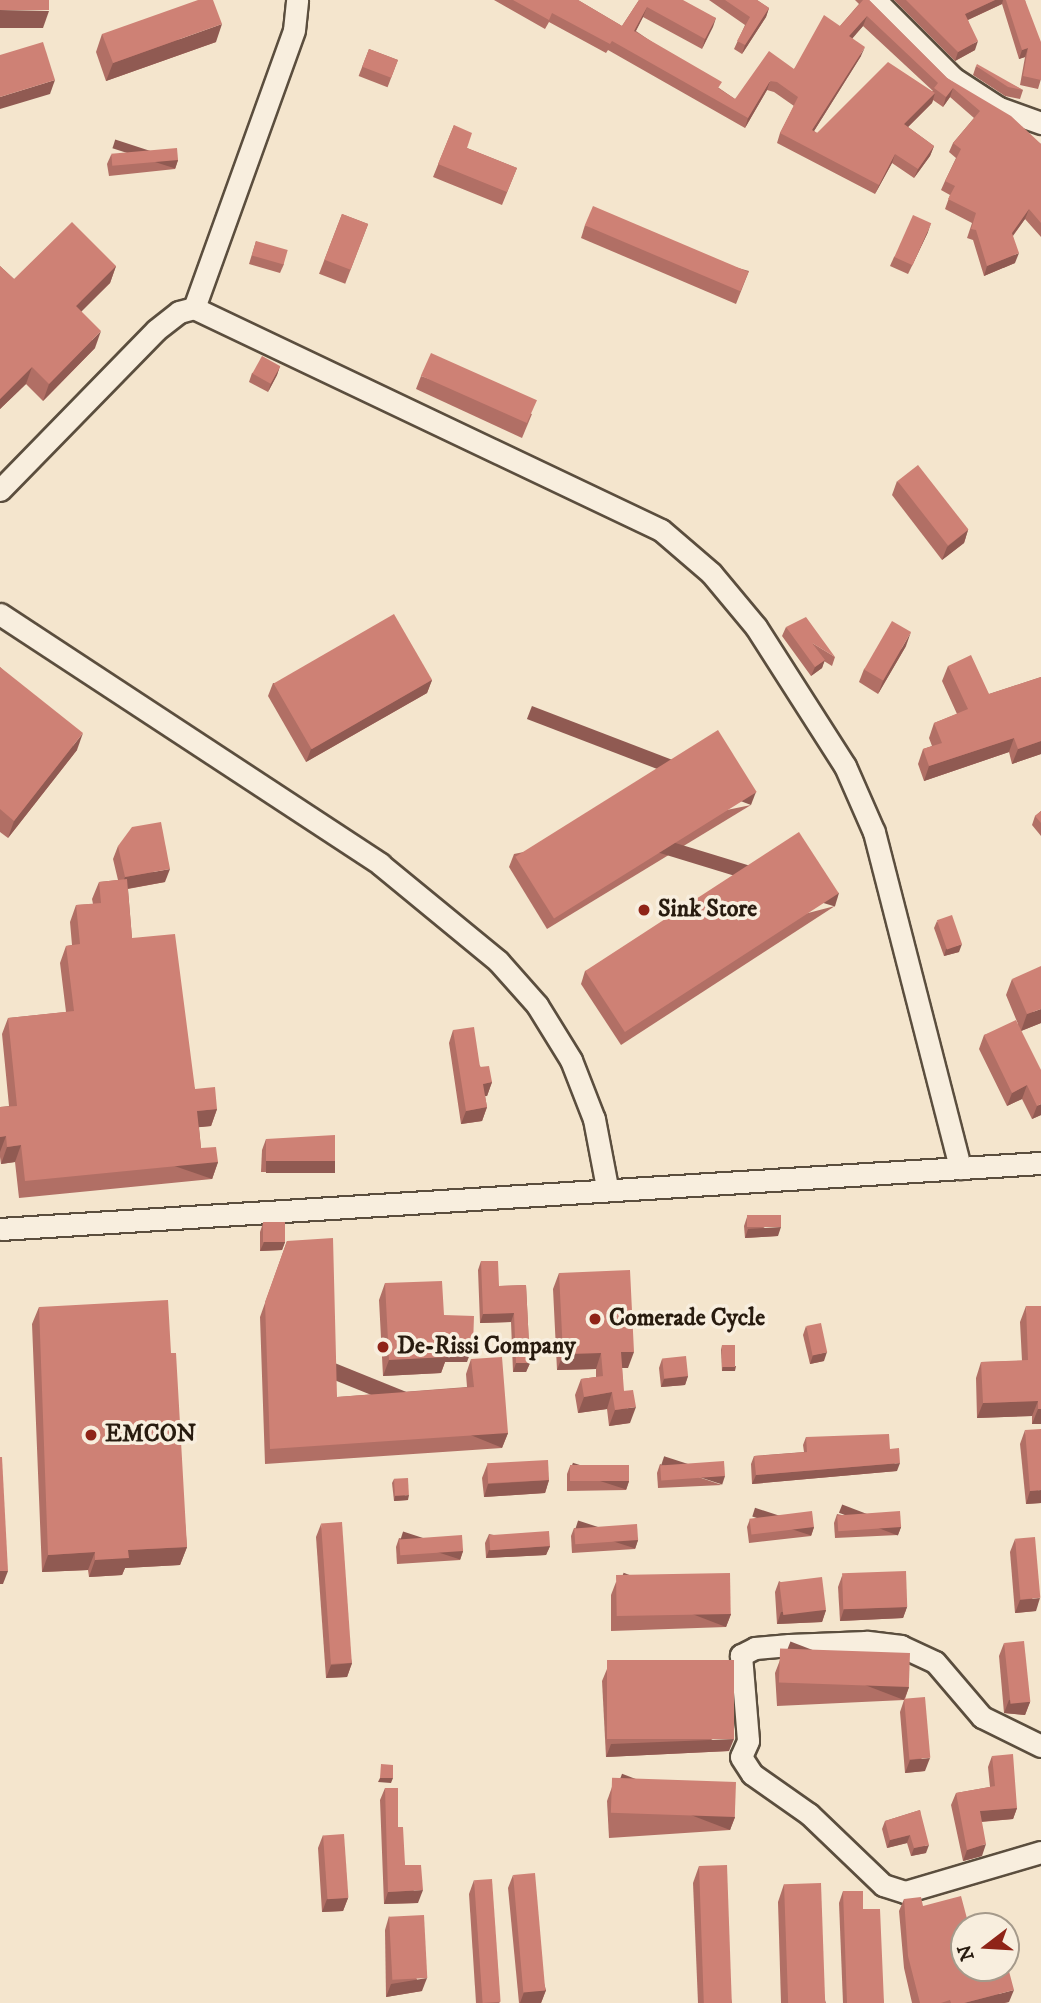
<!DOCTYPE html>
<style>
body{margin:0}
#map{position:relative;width:1041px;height:2003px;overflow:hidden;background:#f4e5cd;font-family:"IM FELL DW Pica",serif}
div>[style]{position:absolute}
.roads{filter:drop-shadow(2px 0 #5b4e3e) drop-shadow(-2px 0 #5b4e3e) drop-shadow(0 2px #5b4e3e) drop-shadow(0 -2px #5b4e3e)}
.minor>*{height:21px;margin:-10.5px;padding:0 10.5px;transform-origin:10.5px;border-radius:10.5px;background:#f8eede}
.wall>*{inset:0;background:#b16f65;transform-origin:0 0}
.shaded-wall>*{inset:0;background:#905a52;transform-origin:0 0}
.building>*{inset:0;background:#ce8175;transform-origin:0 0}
.dots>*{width:19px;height:19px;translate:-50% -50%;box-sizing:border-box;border:4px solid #f8eede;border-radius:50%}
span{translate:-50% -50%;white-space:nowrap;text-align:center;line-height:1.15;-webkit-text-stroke:7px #f8eede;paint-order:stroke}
.poi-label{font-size:24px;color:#281b0f;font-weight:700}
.left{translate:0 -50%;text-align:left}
.north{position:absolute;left:950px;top:1912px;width:70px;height:70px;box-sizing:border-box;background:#f8eede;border:2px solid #a59a8b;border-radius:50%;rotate:253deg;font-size:19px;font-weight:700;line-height:28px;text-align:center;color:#281b0f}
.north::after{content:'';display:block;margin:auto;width:24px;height:32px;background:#8f2418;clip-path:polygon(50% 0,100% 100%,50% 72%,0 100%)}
</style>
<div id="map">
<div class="roads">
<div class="minor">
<div style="left:875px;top:0;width:110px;rotate:45deg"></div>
<div style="left:953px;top:78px;width:55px;rotate:33.1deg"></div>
<div style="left:999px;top:108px;width:45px;rotate:19.7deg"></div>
<div style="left:194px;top:308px;width:295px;rotate:-70.2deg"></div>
<div style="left:294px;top:30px;width:30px;rotate:-84deg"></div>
<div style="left:0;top:490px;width:223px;rotate:-45.7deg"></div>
<div style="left:156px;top:330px;width:29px;rotate:-38deg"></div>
<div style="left:179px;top:312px;width:16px;rotate:-15deg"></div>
<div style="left:194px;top:308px;width:517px;rotate:25.43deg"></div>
<div style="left:661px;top:530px;width:66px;rotate:40.7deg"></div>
<div style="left:711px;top:573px;width:70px;rotate:50.2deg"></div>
<div style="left:756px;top:627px;width:165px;rotate:57.4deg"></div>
<div style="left:845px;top:766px;width:72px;rotate:66.3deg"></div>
<div style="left:874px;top:832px;width:347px;rotate:75.6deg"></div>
<div style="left:0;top:614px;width:455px;rotate:33.3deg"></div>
<div style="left:380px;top:864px;width:153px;rotate:39.4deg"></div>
<div style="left:498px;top:961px;width:59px;rotate:48.4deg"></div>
<div style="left:537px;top:1005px;width:65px;rotate:58.3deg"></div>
<div style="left:571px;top:1060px;width:63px;rotate:68.7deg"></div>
<div style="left:594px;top:1119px;width:69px;rotate:79.2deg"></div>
<div style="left:0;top:1229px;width:1043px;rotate:-3.63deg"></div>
<div style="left:1041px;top:1746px;width:66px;rotate:-153.8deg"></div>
<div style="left:982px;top:1717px;width:72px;rotate:-130.5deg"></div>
<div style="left:935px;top:1662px;width:38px;rotate:-155deg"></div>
<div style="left:901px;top:1646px;width:35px;rotate:-173deg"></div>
<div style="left:866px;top:1642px;width:77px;rotate:177.8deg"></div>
<div style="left:789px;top:1645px;width:34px;rotate:175deg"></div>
<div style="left:755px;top:1648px;width:16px;rotate:153deg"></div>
<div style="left:741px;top:1655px;width:86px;rotate:85.3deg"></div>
<div style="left:748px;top:1741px;width:17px;rotate:114deg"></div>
<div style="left:741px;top:1757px;width:20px;rotate:57deg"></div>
<div style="left:752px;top:1774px;width:70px;rotate:35.1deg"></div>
<div style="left:809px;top:1814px;width:103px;rotate:43.8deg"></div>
<div style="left:883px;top:1885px;width:23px;rotate:18deg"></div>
<div style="left:905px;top:1892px;width:142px;rotate:-16.4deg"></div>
</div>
</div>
<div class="wall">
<div style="clip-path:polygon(evenodd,494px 0,578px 0,622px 26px,639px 0,716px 18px,702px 49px,643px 17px,636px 31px,735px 99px,794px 69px,840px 26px,859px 4px,855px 0,869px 0,947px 78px,1041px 144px,1041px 237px,1025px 219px,1013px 236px,1015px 263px,984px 276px,973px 240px,967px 238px,972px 223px,945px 209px,950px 195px,941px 190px,945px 181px,956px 158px,949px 152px,953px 143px,974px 118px,950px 97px,943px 107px,933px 100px,932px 103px,908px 127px,934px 146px,930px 156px,914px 178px,892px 163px,875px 194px,777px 143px,780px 133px,794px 106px,774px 92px,767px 90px,745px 128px,608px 50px,606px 53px,549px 22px,545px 29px,494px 0,863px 26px,933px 91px,817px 133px,814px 131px,861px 56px,852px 38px,863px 26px)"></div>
<div style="clip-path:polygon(709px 0,757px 0,769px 8px,766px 17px,742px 54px,734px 49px,745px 25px)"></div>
<div style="clip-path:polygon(894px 0,1025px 0,1041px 79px,1038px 89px,1020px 85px,1025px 57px,1019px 59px,1002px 4px,968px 20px,975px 50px,955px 61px)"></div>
<div style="clip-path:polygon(102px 34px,216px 42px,106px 81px,96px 52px)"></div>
<div style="left:369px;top:49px;width:31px;height:29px;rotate:21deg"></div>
<div style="clip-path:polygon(976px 66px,1023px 90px,1020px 99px,1005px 96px,973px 75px)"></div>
<div style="clip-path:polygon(454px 125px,467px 148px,517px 168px,502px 205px,433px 177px)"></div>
<div style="clip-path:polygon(111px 155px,178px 160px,175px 169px,109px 176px,107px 164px)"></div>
<div style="left:342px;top:214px;width:28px;height:64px;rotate:21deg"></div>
<div style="clip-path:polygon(585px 225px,749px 271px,736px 304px,581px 238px)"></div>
<div style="clip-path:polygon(928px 232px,908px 274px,890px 266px,894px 257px)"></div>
<div style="clip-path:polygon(256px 241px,284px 264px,280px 273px,249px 264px)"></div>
<div style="clip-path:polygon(0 266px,14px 279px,116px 266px,110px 283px,81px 311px,95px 348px,43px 401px,26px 384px,0 409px)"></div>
<div style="clip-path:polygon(280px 366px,277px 375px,268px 392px,249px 382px,252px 373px)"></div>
<div style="clip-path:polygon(421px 376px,532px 414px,522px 438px,416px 389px)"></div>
<div style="clip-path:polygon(897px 481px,968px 530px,964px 543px,942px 560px,892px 495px)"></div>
<div style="clip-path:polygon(786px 627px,835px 657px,832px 666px,824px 661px,822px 668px,811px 676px,782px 636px)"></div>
<div style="clip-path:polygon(906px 646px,878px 694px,859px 682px,864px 669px)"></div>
<div style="clip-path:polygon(948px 666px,989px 694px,1041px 677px,1041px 754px,1012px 764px,1009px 752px,924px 781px,918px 764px,923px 749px,932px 746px,929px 738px,934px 723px,957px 714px,942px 681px)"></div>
<div style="clip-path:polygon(0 667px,77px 750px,8px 838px,0 832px)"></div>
<div style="clip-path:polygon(432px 680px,427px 693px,306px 762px,268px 696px,273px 683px)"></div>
<div style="clip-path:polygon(751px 805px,547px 929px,509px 867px,514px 854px)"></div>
<div style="clip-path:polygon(1041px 811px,1041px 836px,1032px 825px,1035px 816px)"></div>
<div style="clip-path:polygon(118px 846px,165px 882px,128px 889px,132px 938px,195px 1089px,217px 1109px,211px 1126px,199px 1127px,201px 1148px,218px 1162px,212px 1179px,19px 1198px,15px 1162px,1px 1164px,0 1157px,0 1107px,9px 1106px,2px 1034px,8px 1018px,66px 1012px,60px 963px,66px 946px,72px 945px,70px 922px,76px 905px,93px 904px,92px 899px,99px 882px,118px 880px,113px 859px)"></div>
<div style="clip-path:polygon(835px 906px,621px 1045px,581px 984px,585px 971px)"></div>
<div style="clip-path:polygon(937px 921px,959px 952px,944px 956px,934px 928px)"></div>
<div style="clip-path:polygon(1012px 979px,1041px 1023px,1021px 1031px,1041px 1115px,1032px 1119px,1022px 1099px,1007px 1106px,979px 1049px,984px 1035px,1018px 1024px,1006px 995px)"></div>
<div style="clip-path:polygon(453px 1030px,492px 1082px,487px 1096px,485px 1096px,487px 1107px,482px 1121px,461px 1124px,449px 1043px)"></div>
<div style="clip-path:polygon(266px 1139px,331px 1172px,261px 1172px,262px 1150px)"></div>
<div style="clip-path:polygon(747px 1217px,778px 1236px,745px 1238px,744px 1226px)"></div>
<div style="clip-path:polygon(263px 1223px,285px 1242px,282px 1250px,260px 1251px,260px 1232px)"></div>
<div style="clip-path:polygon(287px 1241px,337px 1397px,467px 1387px,466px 1374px,471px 1359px,508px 1433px,502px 1448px,265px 1464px,260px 1317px)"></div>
<div style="clip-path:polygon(481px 1261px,499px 1286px,526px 1285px,530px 1363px,526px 1372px,513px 1372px,511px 1322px,480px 1323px,478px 1270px)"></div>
<div style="clip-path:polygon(559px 1273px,628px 1368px,622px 1368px,623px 1391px,630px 1423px,609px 1426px,607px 1409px,578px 1413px,575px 1395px,581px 1379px,596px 1377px,596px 1369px,557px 1370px,553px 1289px)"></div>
<div style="clip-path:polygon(385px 1283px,444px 1315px,467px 1362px,445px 1362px,441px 1373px,383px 1376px,379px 1300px)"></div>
<div style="clip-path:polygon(1026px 1306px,1041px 1424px,1032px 1424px,1032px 1416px,977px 1418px,976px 1378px,981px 1362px,1022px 1361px,1020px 1322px)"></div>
<div style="clip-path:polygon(39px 1307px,171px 1353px,187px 1547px,180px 1565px,125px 1568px,122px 1575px,89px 1577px,88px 1570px,42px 1572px,32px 1324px)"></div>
<div style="clip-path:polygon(806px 1326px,824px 1361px,810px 1364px,803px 1335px)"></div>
<div style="clip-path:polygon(722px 1345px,735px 1371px,722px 1371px,721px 1350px)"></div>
<div style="clip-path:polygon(662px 1359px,688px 1376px,685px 1385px,661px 1387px,659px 1368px)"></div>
<div style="clip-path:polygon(1025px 1430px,1041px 1503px,1026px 1504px,1020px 1444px)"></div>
<div style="clip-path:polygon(806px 1437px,890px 1449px,897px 1471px,752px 1484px,751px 1464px,754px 1456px,804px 1452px,803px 1445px)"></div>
<div style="clip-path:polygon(660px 1464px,722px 1485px,658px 1488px,657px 1473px)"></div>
<div style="clip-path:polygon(487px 1465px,549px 1480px,545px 1493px,484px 1497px,482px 1478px)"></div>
<div style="clip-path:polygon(570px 1466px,629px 1481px,626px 1490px,567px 1491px,567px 1474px)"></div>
<div style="clip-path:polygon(394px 1479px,408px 1500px,394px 1501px,392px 1483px)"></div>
<div style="clip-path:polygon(837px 1514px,901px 1527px,898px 1535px,835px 1538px,834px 1523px)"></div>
<div style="clip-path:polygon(750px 1519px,814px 1527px,811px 1536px,749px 1543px,747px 1527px)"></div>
<div style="clip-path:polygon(321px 1524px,352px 1663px,347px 1677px,326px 1678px,316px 1537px)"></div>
<div style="clip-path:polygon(574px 1528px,638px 1540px,635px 1549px,572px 1553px,571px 1536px)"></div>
<div style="clip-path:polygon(489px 1534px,550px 1546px,546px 1555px,486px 1558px,485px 1543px)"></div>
<div style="clip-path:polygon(399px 1538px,463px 1551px,460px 1560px,397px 1564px,396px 1547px)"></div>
<div style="clip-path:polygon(1015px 1539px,1036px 1611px,1015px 1613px,1010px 1552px)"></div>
<div style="clip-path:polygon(842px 1576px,907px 1607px,903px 1618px,840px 1621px,838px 1587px)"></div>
<div style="clip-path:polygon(779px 1581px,826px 1610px,822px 1622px,777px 1624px,775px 1592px)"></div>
<div style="clip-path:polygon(616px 1582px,731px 1614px,726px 1627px,611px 1631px,611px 1595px)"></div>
<div style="clip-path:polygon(1004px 1643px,1030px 1702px,1025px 1715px,1004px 1713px,999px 1656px)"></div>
<div style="clip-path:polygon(780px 1660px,909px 1687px,905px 1699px,925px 1771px,905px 1773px,900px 1712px,904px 1700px,777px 1706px,775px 1673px)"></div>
<div style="clip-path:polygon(607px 1669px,729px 1751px,606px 1757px,602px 1681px)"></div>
<div style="clip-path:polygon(992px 1756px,1017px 1808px,1013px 1819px,982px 1822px,982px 1856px,963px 1861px,951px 1805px,956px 1793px,990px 1787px,988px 1767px)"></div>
<div style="clip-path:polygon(612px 1787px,735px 1817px,730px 1830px,609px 1838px,607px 1801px)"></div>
<div style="clip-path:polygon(385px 1788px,398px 1827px,405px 1865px,418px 1903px,384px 1904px,380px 1800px)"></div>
<div style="clip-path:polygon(920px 1810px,926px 1853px,911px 1856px,907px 1843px,887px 1848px,882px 1829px,885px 1821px)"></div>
<div style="clip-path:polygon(323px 1835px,348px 1898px,343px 1911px,322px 1912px,318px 1848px)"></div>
<div style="clip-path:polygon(699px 1866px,732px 2003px,698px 2003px,693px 1883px)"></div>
<div style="clip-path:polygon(513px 1875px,546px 1990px,541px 2003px,519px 2003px,508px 1888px)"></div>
<div style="clip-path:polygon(474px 1880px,500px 2002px,499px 2003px,476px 2003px,469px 1894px)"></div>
<div style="clip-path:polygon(784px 1884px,826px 2003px,781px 2003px,778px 1902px)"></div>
<div style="clip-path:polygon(843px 1891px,863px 1909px,884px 2003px,843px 2003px,839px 1903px)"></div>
<div style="clip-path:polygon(904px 1899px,923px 1906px,964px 1968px,1009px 2002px,1004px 2003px,912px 2003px,904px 1968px,899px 1911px)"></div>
<div style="clip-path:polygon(389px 1916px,422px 1991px,386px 1997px,385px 1930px)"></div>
</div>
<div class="shaded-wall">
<div style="clip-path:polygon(995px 0,1003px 0,1002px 4px,961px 23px,965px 14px)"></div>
<div style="clip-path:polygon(647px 7px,643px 17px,631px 40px,634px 31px)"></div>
<div style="clip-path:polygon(769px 8px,766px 17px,742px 54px,745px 45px)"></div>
<div style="clip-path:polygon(0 10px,49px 11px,43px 28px,0 28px)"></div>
<div style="clip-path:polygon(867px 16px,863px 26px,846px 46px,849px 36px)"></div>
<div style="clip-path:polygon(716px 18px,713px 27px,702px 49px,705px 39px)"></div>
<div style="clip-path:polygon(222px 24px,216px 42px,106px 81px,113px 63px)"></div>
<div style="clip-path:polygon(978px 41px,975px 50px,955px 61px,958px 52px)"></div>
<div style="clip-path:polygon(865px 47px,861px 56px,809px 139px,812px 130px)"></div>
<div style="clip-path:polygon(1028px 48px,1025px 57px,1019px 59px,1022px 50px)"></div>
<div style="clip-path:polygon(55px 80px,50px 94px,0 109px,0 97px)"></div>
<div style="clip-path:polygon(770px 81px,767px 90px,745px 128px,748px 118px)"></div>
<div style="clip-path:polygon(953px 88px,950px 97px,943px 107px,946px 97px)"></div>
<div style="clip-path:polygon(935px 93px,932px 103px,901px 134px,904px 124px)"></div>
<div style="clip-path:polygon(934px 146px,930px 156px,914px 178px,918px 169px)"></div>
<div style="clip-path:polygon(895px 154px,892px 163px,875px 194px,879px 185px)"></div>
<div style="left:178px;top:160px;width:9px;height:66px;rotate:108deg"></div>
<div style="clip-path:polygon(1029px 209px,1025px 219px,1008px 242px,1012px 233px)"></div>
<div style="clip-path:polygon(931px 223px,928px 232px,908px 274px,912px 265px)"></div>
<div style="clip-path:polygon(1019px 253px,1015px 263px,984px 276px,987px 266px)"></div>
<div style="clip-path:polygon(116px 266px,110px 283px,70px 323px,76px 306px)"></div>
<div style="clip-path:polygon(101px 331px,95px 348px,43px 401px,49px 384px)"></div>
<div style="clip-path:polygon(280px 366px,277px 375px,268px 392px,271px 383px)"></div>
<div style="clip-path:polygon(32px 367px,26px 384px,0 409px,0 399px)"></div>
<div style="clip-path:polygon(968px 530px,964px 543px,942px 560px,947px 547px)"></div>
<div style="clip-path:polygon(911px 632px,906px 646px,878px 694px,883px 681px)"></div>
<div style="clip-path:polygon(825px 660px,822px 668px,811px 676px,815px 667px)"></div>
<div style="clip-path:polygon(432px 680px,427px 693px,306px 762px,311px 749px)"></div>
<div style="clip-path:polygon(83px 733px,77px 750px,8px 838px,14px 821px)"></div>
<div style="clip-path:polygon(1014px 738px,1009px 752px,924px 781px,929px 766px)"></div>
<div style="clip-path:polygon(1041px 741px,1041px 754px,1012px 764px,1018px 749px)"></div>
<div style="left:756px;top:792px;width:14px;height:240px;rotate:111deg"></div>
<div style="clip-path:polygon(170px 869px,165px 882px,120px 890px,125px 877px)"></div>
<div style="left:839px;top:893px;width:14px;height:254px;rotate:107deg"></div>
<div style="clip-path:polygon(962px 944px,959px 952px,944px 956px,946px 949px)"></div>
<div style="clip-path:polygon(1041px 1009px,1041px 1023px,1021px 1031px,1027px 1014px)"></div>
<div style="clip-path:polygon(492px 1082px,487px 1096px,478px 1097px,483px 1084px)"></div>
<div style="clip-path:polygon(1027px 1085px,1022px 1099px,1007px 1106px,1012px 1093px)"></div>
<div style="clip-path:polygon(1041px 1104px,1041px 1115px,1032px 1119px,1037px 1106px)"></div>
<div style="clip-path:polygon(487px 1107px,482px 1121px,461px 1124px,466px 1111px)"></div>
<div style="clip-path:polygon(217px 1109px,211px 1126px,191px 1128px,197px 1111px)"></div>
<div style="clip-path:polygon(6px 1136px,0 1152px,0 1137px)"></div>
<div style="clip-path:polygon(21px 1145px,15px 1162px,1px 1164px,7px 1147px)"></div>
<div style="left:266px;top:1161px;width:69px;height:12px"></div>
<div style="left:218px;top:1162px;width:18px;height:194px;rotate:109deg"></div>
<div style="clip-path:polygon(781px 1227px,778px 1236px,745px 1238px,748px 1229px)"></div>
<div style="clip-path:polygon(264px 1242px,285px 1242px,282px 1250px,260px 1251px)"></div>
<div style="clip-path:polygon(514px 1313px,511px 1322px,480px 1323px,483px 1314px)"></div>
<div style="clip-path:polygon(446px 1346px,473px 1346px,467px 1362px,445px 1362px,441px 1373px,383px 1376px,389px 1360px)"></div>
<div style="clip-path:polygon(621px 1352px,634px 1352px,628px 1368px,616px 1368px)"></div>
<div style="clip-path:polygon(827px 1352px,824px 1361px,810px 1364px,813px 1355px)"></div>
<div style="clip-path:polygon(601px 1353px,596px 1369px,557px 1370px,563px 1354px)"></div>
<div style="clip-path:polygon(516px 1363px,530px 1363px,526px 1372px,513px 1372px)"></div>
<div style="clip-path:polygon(736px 1366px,735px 1371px,722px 1371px,723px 1367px)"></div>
<div style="clip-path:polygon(688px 1376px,685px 1385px,661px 1387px,664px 1379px)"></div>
<div style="clip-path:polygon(612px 1392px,607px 1409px,578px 1413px,584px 1397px)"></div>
<div style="clip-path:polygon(1038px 1401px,1032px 1416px,977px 1418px,983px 1403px)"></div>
<div style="clip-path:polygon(636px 1407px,630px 1423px,609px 1426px,615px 1410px)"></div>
<div style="clip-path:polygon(1038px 1409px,1041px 1409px,1041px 1424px,1032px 1424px)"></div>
<div style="left:508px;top:1433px;width:16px;height:239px;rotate:112deg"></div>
<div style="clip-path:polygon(900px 1463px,897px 1471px,752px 1484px,756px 1475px)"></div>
<div style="left:725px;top:1476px;width:9px;height:64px;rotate:108deg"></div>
<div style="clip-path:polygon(549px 1480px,545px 1493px,484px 1497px,488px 1484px)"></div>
<div style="left:629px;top:1481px;width:9px;height:59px;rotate:108deg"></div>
<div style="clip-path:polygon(1041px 1490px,1041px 1503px,1026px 1504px,1030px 1491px)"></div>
<div style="clip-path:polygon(409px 1495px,408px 1500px,394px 1501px,395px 1496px)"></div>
<div style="left:814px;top:1527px;width:9px;height:62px;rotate:108deg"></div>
<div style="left:901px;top:1527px;width:9px;height:63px;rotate:111deg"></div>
<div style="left:638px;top:1540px;width:9px;height:63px;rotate:108deg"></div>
<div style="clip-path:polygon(550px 1546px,546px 1555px,486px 1558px,489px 1550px)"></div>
<div style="clip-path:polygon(187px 1547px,180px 1565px,125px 1568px,122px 1575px,89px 1577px,95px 1560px,128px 1550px)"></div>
<div style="left:463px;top:1551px;width:9px;height:63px;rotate:108deg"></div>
<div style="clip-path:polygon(95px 1552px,88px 1570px,42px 1572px,48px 1555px)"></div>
<div style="clip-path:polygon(0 1571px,8px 1571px,3px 1584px,0 1584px)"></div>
<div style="clip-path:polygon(1040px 1598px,1036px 1611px,1015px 1613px,1020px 1600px)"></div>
<div style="clip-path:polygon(907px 1607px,903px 1618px,840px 1621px,844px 1609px)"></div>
<div style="clip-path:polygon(826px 1610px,822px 1622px,777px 1624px,781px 1612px)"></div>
<div style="left:731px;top:1614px;width:14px;height:115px;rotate:111deg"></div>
<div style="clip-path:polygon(352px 1663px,347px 1677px,326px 1678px,331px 1665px)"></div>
<div style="left:909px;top:1687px;width:14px;height:127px;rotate:111deg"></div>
<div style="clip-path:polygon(1009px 1700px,1030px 1702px,1025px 1715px,1004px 1713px)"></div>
<div style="clip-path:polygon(734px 1739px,729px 1751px,606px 1757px,611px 1744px)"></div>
<div style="clip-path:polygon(930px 1758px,925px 1771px,905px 1773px,910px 1760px)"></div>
<div style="clip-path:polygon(380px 1778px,393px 1778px,391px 1783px,378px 1782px)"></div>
<div style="clip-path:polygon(1017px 1808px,1013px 1819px,976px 1822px,980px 1811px)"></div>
<div style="left:735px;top:1817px;width:14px;height:121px;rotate:111deg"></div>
<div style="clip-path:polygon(910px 1835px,907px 1843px,887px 1848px,890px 1840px)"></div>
<div style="clip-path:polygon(986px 1844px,982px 1856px,963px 1861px,967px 1850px)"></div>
<div style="clip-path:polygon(929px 1845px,926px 1853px,911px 1856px,914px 1848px)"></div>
<div style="clip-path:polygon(423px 1890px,418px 1903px,384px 1904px,388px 1892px)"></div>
<div style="clip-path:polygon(348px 1898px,343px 1911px,322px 1912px,327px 1899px)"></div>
<div style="clip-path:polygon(427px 1978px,422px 1991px,386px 1997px,391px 1984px)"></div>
<div style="clip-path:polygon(546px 1990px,541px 2003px,520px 2003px,524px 1992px)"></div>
<div style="clip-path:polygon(1014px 1990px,1009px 2002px,1004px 2003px,964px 2003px)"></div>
</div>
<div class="building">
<div style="left:0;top:0;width:49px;height:10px"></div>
<div style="clip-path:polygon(198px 0,213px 0,222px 24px,113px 63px,102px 34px)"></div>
<div style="clip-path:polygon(513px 0,578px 0,622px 26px,639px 0,683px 0,716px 18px,705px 39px,647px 7px,634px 31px,722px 82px,718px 88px,735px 99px,769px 51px,794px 69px,824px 15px,840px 26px,863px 0,869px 0,947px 78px,1011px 116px,1041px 144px,1041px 223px,1029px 209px,1012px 233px,1019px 253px,987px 266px,976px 230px,971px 229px,976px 213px,948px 199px,955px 186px,945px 181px,961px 149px,953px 143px,980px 111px,953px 88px,946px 97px,934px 88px,938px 83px,867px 16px,849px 36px,865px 47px,812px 130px,817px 133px,888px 62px,935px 93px,904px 124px,934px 146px,918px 169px,895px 154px,879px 185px,780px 133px,798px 97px,777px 82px,770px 81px,748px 118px,612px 41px,610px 44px,552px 13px,549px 20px)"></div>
<div style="clip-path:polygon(725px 0,757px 0,769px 8px,745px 45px,737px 41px,750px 17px)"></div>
<div style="clip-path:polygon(906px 0,995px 0,965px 14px,978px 41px,958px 52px)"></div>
<div style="clip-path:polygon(1006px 0,1025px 0,1041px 42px,1041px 80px,1023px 76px,1028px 48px,1022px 50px)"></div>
<div style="clip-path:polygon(43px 42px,55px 80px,0 97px,0 55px)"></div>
<div style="left:369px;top:49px;width:31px;height:19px;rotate:21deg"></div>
<div style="clip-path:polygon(977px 64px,1023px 90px,1008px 87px,976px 66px)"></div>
<div style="clip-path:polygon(454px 125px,472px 133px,467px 148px,517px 168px,507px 192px,438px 164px)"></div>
<div style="left:177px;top:148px;width:12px;height:66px;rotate:85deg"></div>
<div style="left:593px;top:206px;width:169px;height:21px;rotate:23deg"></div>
<div style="left:342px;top:214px;width:28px;height:49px;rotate:21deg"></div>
<div style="left:913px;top:215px;width:20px;height:46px;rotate:24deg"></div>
<div style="clip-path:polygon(72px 222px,116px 266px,76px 306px,101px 331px,49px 384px,32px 367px,0 399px,0 266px,14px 279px)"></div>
<div style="left:256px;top:241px;width:33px;height:15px;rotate:16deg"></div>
<div style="left:431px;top:353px;width:116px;height:25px;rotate:24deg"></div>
<div style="left:262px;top:356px;width:21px;height:20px;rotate:29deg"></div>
<div style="left:918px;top:465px;width:82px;height:26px;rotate:52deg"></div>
<div style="left:394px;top:614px;width:76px;height:139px;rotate:60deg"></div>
<div style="clip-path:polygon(806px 617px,835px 657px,812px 643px,825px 660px,815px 667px,786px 627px)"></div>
<div style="left:892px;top:621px;width:22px;height:56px;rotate:30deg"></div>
<div style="clip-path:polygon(971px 655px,989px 694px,1041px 677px,1041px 741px,1018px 749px,1014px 738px,929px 766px,923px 749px,942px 743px,934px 723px,968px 709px,948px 666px)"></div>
<div style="clip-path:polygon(0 667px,83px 733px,14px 821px,0 809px)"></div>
<div style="left:718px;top:730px;width:73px;height:239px;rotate:58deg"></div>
<div style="clip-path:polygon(1041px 811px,1041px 823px,1035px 816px)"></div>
<div style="clip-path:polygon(161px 822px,170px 869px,125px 877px,118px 846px,132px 827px)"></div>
<div style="left:799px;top:832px;width:73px;height:255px;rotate:57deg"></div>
<div style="clip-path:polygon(127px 879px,132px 938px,175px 934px,195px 1089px,215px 1087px,217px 1109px,197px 1111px,201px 1148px,216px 1147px,218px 1162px,25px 1181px,21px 1145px,7px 1147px,6px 1136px,0 1137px,0 1107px,17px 1106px,8px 1018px,74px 1011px,66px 946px,80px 944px,76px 905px,101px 903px,99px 882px)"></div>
<div style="left:952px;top:915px;width:31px;height:16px;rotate:71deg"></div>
<div style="clip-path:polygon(1041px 966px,1041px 1009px,1027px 1014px,1012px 979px)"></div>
<div style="clip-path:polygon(1016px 1020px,1041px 1070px,1041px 1104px,1037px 1106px,1027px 1085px,1012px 1093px,984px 1035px)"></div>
<div style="clip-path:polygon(474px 1027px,480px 1067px,489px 1066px,492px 1082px,483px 1084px,487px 1107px,466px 1111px,453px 1030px)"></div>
<div style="clip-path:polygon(335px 1135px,335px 1161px,266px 1161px,266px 1139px)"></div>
<div style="left:781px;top:1215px;width:12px;height:34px;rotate:90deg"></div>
<div style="left:285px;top:1222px;width:20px;height:22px;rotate:90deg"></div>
<div style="clip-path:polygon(333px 1238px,337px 1397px,474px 1387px,471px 1359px,502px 1357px,508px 1433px,270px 1449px,265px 1302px,287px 1241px)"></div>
<div style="clip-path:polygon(481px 1261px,498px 1261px,499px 1286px,526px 1285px,530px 1363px,516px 1363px,514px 1313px,483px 1314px)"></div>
<div style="clip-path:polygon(630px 1270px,634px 1352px,621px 1352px,624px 1391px,613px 1392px,633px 1390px,636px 1407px,615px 1410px,612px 1392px,584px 1397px,581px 1379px,603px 1376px,601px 1353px,563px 1354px,559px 1273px)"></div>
<div style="clip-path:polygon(442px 1281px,444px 1315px,474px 1316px,473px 1346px,446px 1346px,447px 1357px,389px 1360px,385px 1283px)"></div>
<div style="clip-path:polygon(168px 1300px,171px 1353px,176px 1353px,187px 1547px,128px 1550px,129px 1558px,95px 1560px,95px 1552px,48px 1555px,39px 1307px)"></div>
<div style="clip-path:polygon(1026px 1306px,1041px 1306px,1041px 1409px,1038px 1409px,1038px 1401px,983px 1403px,981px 1362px,1028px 1360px)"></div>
<div style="left:821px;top:1323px;width:30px;height:15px;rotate:78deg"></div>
<div style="left:722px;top:1345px;width:13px;height:22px"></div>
<div style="left:686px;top:1356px;width:20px;height:24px;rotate:84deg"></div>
<div style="clip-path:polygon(1041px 1429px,1041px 1490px,1030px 1491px,1025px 1430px)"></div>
<div style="clip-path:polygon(889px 1434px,890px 1449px,899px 1448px,900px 1463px,756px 1475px,754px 1456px,807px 1452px,806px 1437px)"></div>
<div style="clip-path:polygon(0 1457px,2px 1457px,8px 1571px,0 1571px)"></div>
<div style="left:548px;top:1460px;width:20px;height:61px;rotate:87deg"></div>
<div style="left:724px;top:1461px;width:15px;height:64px;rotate:86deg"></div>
<div style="left:629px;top:1465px;width:16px;height:59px;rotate:90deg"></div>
<div style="left:408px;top:1478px;width:17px;height:14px;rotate:87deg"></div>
<div style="left:812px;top:1511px;width:16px;height:63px;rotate:83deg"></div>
<div style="left:900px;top:1511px;width:16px;height:63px;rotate:86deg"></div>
<div style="left:342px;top:1522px;width:141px;height:21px;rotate:86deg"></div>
<div style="left:637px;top:1524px;width:16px;height:63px;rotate:86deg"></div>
<div style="left:549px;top:1531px;width:15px;height:60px;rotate:86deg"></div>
<div style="left:462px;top:1535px;width:16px;height:63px;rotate:86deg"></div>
<div style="left:1035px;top:1537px;width:61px;height:20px;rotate:85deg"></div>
<div style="left:906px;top:1571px;width:36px;height:64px;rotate:88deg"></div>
<div style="left:730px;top:1573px;width:41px;height:114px;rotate:89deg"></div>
<div style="left:822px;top:1577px;width:33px;height:43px;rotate:83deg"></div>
<div style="left:1024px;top:1641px;width:61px;height:20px;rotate:84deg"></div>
<div style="left:910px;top:1653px;width:34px;height:130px;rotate:92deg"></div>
<div style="left:734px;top:1660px;width:79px;height:127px;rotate:90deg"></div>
<div style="left:925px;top:1697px;width:61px;height:21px;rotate:85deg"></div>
<div style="clip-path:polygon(1013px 1754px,1017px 1808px,980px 1811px,986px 1844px,967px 1850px,956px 1793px,995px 1786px,992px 1756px)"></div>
<div style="clip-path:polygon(381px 1764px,393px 1765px,393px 1778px,380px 1778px)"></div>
<div style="left:736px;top:1782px;width:35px;height:124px;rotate:92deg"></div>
<div style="clip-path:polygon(385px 1788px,398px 1788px,398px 1827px,403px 1827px,405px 1865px,421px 1865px,423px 1890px,388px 1892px)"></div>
<div style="clip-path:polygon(920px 1810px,929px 1845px,914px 1848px,910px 1835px,890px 1840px,885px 1821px)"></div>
<div style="left:344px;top:1834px;width:64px;height:21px;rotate:86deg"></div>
<div style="left:727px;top:1865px;width:138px;height:28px;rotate:88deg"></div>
<div style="left:535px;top:1873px;width:118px;height:22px;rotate:85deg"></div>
<div style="left:492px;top:1879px;width:123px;height:18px;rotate:86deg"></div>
<div style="left:821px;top:1883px;width:120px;height:37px;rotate:88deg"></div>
<div style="clip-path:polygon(843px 1891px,863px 1891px,863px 1909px,880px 1909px,884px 2003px,847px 2003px)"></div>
<div style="clip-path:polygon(961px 1896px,969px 1926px,964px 1926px,964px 1968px,1006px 1968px,1006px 1960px,1014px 1990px,964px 2003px,951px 2003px,950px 2000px,941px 2003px,920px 2003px,908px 1956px,904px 1899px,921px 1897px,923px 1906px)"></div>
<div style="left:424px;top:1915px;width:63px;height:35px;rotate:87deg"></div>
</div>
<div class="dots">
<div style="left:644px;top:910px;background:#8f2418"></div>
<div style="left:595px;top:1319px;background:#8f2418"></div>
<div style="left:383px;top:1347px;background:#8f2418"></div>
<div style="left:91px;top:1435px;background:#8f2418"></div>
</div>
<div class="poi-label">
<span class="left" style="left:658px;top:910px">Sink Store</span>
<span class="left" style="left:609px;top:1319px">Comerade Cycle</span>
<span class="left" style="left:397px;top:1347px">De-Rissi Company</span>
<span class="left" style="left:105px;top:1435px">EMCON</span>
</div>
<div class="north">N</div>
</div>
